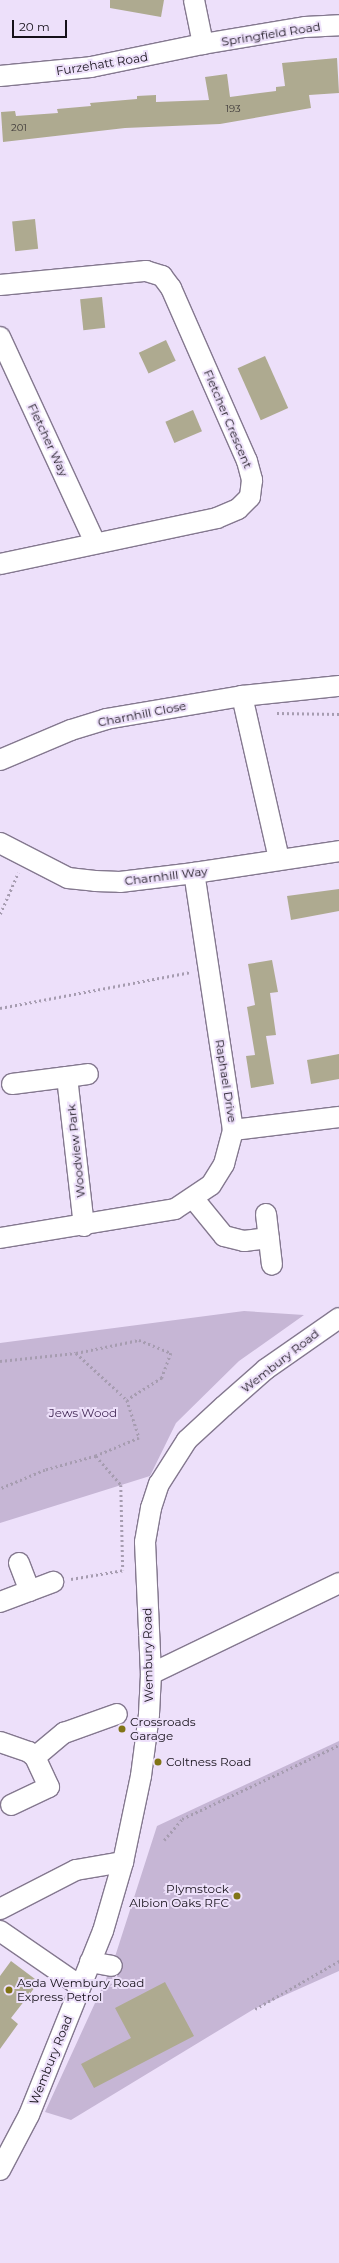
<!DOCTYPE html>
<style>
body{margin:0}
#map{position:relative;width:339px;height:2263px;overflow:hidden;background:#ede0fa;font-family:Montserrat,sans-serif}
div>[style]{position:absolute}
.green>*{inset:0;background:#c6b6d5}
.building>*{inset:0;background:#aeaa90;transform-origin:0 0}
.path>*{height:2.5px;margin-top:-1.25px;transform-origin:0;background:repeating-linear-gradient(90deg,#a69cb0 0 2px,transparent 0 5px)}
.roads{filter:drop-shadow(1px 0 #84788f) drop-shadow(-1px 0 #84788f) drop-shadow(0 1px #84788f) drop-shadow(0 -1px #84788f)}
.minor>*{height:20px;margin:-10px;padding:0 10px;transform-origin:10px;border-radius:10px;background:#fff}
.dots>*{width:11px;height:11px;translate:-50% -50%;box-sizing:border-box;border:2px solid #ede0fa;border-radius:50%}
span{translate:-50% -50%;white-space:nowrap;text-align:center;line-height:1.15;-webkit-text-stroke:4px #ede0fa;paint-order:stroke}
.number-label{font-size:10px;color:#3c3738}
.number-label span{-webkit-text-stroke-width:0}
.street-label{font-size:12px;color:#16111a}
.park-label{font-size:12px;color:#452b58}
.poi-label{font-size:12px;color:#16111a}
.left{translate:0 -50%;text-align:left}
.right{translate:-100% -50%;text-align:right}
.scale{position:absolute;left:12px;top:20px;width:55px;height:18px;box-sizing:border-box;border:2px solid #16111a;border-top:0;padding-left:5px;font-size:12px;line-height:14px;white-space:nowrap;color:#16111a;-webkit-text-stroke:3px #ede0fa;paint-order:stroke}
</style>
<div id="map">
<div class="green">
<div style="clip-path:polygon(244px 1311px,304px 1315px,239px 1361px,176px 1423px,150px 1476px,0 1523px,0 1343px)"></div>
<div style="clip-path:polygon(339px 1741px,339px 1971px,254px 2009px,71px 2120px,45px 2112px,112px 1966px,157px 1826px)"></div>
</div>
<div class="building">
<div style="clip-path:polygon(110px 0,164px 0,161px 17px,110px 8px)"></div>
<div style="clip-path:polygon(337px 58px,339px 93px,309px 95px,311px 108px,220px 124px,125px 128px,3px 142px,1px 112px,15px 111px,16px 116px,58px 113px,57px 109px,91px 106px,90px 103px,137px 99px,137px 96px,156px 95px,156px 102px,209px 100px,205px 77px,227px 74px,230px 97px,276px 91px,276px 87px,285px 86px,282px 63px)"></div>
<div style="left:35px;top:219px;width:30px;height:23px;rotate:84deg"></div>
<div style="left:102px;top:297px;width:31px;height:22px;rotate:84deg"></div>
<div style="left:166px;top:340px;width:23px;height:30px;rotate:65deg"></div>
<div style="left:265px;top:356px;width:57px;height:30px;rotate:66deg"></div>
<div style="left:193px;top:410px;width:23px;height:30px;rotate:67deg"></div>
<div style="clip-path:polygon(339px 889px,339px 911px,291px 920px,287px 896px)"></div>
<div style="clip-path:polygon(272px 960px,278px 992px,270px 993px,276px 1035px,266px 1036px,274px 1084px,251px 1088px,246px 1056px,255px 1055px,247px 1007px,255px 1005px,248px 964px)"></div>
<div style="clip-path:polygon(339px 1054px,339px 1079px,311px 1084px,307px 1060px)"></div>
<div style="clip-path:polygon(11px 1961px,39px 1982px,11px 2018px,18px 2024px,0 2049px,0 1976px)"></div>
<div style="clip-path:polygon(165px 1982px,194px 2036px,94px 2088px,81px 2064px,131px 2038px,115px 2008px)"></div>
</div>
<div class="path">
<div style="left:277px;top:713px;width:62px;rotate:0.9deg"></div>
<div style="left:0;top:914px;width:45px;rotate:-66.3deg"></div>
<div style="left:0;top:1008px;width:193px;rotate:-10.7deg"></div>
<div style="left:76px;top:1353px;width:69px;rotate:42.7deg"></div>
<div style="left:0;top:1361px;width:76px;rotate:-6deg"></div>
<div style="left:76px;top:1353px;width:64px;rotate:-11.7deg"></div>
<div style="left:139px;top:1340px;width:35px;rotate:22deg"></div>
<div style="left:171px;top:1353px;width:27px;rotate:110deg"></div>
<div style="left:162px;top:1378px;width:41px;rotate:147.8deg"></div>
<div style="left:127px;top:1400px;width:40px;rotate:72deg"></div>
<div style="left:139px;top:1438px;width:47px;rotate:157.3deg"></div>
<div style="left:96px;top:1456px;width:53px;rotate:164.6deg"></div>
<div style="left:45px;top:1470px;width:49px;rotate:157.1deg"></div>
<div style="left:96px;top:1456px;width:38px;rotate:49deg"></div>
<div style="left:121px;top:1485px;width:85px;rotate:88.7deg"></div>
<div style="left:71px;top:1579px;width:54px;rotate:-9.6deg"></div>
<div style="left:164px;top:1840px;width:28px;rotate:-49deg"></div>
<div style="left:182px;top:1819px;width:174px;rotate:-25.2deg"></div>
<div style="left:255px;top:2009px;width:97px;rotate:-29.7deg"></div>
</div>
<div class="roads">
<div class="minor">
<div style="left:194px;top:0;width:45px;rotate:78.4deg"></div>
<div style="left:0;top:76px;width:91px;rotate:-5.6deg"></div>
<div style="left:91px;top:67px;width:114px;rotate:-11.6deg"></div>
<div style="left:203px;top:44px;width:103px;rotate:-9.5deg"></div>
<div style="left:305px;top:27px;width:34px;rotate:-3deg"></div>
<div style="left:0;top:285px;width:147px;rotate:-5.5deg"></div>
<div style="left:146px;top:271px;width:17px;rotate:17deg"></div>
<div style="left:162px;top:276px;width:15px;rotate:53deg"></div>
<div style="left:171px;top:288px;width:189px;rotate:66.3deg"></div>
<div style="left:247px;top:461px;width:20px;rotate:75deg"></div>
<div style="left:252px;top:480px;width:17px;rotate:97deg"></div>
<div style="left:250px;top:497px;width:17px;rotate:135deg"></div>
<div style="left:238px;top:509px;width:23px;rotate:157deg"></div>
<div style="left:217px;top:518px;width:222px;rotate:168deg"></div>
<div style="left:0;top:337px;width:227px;rotate:65.2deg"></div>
<div style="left:242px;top:696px;width:167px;rotate:77.2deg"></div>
<div style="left:0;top:760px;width:77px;rotate:-22.9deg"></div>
<div style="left:71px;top:730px;width:37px;rotate:-17deg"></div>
<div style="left:106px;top:719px;width:138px;rotate:-9.6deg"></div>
<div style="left:242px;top:696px;width:98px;rotate:-5.9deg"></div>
<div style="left:0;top:843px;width:76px;rotate:27.2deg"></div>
<div style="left:68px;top:878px;width:27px;rotate:6deg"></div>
<div style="left:95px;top:881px;width:25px;rotate:2deg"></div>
<div style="left:120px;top:882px;width:75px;rotate:-6.9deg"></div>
<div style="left:194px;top:873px;width:147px;rotate:-8.6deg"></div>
<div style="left:67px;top:1077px;width:21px;rotate:-8deg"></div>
<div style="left:12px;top:1084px;width:55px;rotate:-7.3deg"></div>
<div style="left:67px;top:1077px;width:150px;rotate:83.5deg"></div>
<div style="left:233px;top:1130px;width:107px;rotate:-7deg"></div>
<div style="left:193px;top:1198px;width:49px;rotate:50.8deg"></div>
<div style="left:224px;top:1236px;width:21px;rotate:14deg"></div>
<div style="left:244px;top:1241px;width:25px;rotate:-7deg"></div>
<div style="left:266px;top:1214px;width:51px;rotate:83.3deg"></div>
<div style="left:0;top:1238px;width:177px;rotate:-9.4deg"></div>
<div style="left:175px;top:1209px;width:43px;rotate:-33.7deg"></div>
<div style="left:211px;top:1185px;width:25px;rotate:-58deg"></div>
<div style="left:224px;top:1164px;width:35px;rotate:-75deg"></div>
<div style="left:233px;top:1130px;width:260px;rotate:-98.6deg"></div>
<div style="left:19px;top:1563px;width:30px;rotate:69deg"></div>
<div style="left:0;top:1602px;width:57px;rotate:-20.7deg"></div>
<div style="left:151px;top:1674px;width:209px;rotate:-25.8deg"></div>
<div style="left:0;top:1742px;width:31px;rotate:19deg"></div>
<div style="left:29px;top:1752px;width:8px;rotate:40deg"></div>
<div style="left:35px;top:1757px;width:33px;rotate:65deg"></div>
<div style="left:49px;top:1787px;width:42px;rotate:154.7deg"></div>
<div style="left:35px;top:1757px;width:38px;rotate:-40deg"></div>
<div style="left:64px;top:1733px;width:56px;rotate:-19.7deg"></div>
<div style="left:0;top:1909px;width:85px;rotate:-27.2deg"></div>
<div style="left:76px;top:1870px;width:48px;rotate:-9.7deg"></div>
<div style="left:0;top:1931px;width:97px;rotate:34.5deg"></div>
<div style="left:90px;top:1962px;width:22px;rotate:10deg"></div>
<div style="left:0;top:2170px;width:62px;rotate:-62.2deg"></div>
<div style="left:29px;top:2115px;width:198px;rotate:-68.1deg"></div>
<div style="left:103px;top:1931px;width:72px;rotate:-73.8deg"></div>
<div style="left:123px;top:1862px;width:88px;rotate:-78.2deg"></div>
<div style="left:141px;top:1776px;width:63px;rotate:-82.6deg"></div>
<div style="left:149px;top:1714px;width:40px;rotate:-87.1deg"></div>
<div style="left:151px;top:1674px;width:132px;rotate:-92.6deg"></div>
<div style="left:145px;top:1542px;width:35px;rotate:-80deg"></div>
<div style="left:151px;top:1508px;width:25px;rotate:-72deg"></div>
<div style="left:159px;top:1484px;width:52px;rotate:-57.5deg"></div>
<div style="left:187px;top:1440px;width:50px;rotate:-42.6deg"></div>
<div style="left:224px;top:1406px;width:56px;rotate:-41.4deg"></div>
<div style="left:266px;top:1369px;width:89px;rotate:-34.9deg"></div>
</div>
</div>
<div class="dots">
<div style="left:122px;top:1729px;background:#817416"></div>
<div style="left:158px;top:1762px;background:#817416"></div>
<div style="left:237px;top:1896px;background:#817416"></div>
<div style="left:9px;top:1990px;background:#817416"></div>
</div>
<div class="number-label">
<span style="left:233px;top:109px">193</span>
<span style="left:19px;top:128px">201</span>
</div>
<div class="street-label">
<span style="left:271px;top:34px;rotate:-9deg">Springfield Road</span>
<span style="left:102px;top:64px;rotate:-9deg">Furzehatt Road</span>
<span style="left:228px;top:419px;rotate:67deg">Fletcher Crescent</span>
<span style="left:48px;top:440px;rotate:65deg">Fletcher Way</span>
<span style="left:142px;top:714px;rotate:-11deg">Charnhill Close</span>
<span style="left:166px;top:876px;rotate:-7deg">Charnhill Way</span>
<span style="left:226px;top:1081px;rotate:81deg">Raphael Drive</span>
<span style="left:76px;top:1151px;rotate:-96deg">Woodview Park</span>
<span style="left:280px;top:1361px;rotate:-38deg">Wembury Road</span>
<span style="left:148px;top:1655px;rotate:-91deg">Wembury Road</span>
<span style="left:51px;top:2060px;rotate:-68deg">Wembury Road</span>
</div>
<div class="park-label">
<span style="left:83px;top:1413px">Jews Wood</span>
</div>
<div class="poi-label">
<span class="left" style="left:130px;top:1729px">Crossroads<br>Garage</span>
<span class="left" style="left:166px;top:1762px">Coltness Road</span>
<span class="right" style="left:229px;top:1896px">Plymstock<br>Albion Oaks RFC</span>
<span class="left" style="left:17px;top:1990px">Asda Wembury Road<br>Express Petrol</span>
</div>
<div class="scale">20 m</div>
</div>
